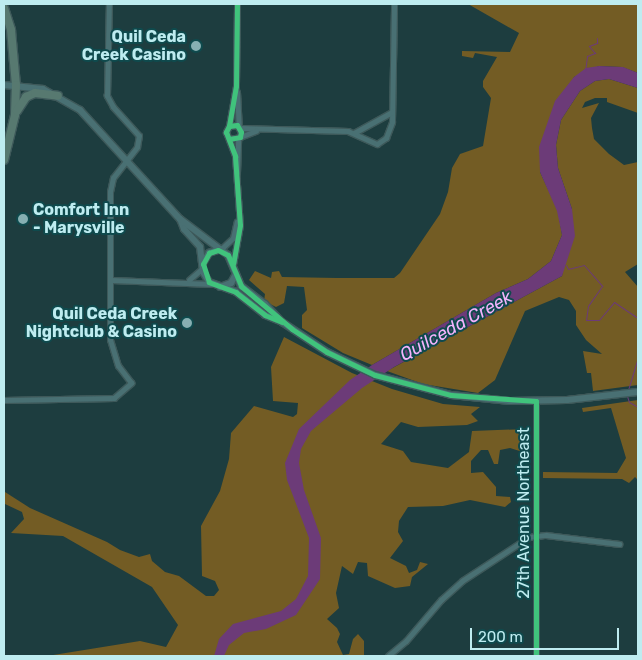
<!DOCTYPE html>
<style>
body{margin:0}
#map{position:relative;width:642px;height:660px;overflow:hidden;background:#1d3d3f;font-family:Rubik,sans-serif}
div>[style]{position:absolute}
.green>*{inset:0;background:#735c24}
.water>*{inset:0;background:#6c3b78}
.stream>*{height:1px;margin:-0.5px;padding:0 0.5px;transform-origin:0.5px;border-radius:0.5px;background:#6c3b78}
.roads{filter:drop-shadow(1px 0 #3e595a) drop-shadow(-1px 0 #3e595a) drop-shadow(0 1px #3e595a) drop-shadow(0 -1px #3e595a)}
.minor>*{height:4.5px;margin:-2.25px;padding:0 2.25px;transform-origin:2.25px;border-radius:2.25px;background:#497073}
.tertiary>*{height:5px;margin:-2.5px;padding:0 2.5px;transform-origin:2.5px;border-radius:2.5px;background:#497073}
.secondary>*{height:6px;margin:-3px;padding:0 3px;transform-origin:3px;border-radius:3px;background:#497073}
.motorway>*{height:8px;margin:-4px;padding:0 4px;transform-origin:4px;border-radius:4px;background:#577970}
.cycleway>*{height:5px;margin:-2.5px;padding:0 2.5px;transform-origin:2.5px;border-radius:2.5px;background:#40c37c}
.dots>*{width:14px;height:14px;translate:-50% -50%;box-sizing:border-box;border:2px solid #0f4a4d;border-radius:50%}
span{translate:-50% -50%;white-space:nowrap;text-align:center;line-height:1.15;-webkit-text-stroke:4px #0f4a4d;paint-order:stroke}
.poi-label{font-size:16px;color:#beecf0;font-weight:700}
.right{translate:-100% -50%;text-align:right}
.left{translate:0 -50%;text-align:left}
.street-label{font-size:16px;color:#beecf0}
.water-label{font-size:18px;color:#f3b3fd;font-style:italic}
.frame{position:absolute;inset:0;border:5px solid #beecf0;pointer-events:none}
.scale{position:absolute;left:470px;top:628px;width:149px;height:22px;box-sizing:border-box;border:2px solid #beecf0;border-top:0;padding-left:6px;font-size:15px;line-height:18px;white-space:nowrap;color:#beecf0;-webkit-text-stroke:4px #0f4a4d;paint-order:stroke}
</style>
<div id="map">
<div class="green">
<div style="clip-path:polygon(468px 4px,638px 4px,638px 73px,622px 67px,599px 66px,574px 77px,540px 172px,558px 211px,562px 235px,551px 261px,528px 279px,496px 293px,372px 365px,343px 353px,302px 328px,302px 315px,307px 310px,304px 287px,287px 286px,284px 303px,276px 307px,264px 301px,265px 294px,249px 280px,255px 271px,271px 278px,272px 272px,279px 271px,282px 277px,337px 278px,394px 278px,400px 273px,440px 214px,448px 192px,452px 168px,460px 154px,483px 146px,491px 98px,483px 87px,483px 81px,497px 57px,475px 53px,473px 58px,462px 56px,462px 51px,510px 52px,519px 33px)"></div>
<div style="clip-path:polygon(609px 79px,638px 88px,638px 113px,607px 102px,607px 98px,595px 98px,585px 102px,582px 108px,599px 103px,591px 118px,592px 128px,594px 139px,609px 154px,624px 165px,638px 162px,638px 264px,625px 272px,638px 287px,638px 385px,593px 391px,591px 373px,587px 373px,583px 351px,602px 354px,586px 340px,576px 325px,576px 311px,569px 300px,559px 297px,525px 311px,495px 380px,478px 393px,423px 384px,387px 371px,562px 276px,572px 209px,558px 168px,556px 145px,561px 120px,580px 91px,595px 81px)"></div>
<div style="clip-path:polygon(284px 337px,352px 373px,392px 389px,443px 404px,480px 407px,471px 414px,478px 421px,467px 425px,418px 427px,401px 422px,381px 444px,403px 451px,411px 462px,448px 468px,469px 452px,472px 431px,526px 429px,526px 453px,510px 448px,500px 450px,498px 464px,494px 464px,488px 450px,481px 450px,471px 461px,471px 473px,483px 472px,496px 487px,496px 496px,510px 497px,511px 502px,505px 507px,470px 500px,443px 506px,408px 507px,399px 521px,398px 532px,403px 541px,390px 558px,406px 566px,409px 573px,417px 570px,420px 562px,428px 564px,412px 577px,410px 586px,395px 588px,368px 576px,367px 563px,358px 562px,353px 574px,342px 566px,336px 593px,339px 608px,327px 619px,337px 628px,340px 634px,337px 642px,343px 655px,349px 654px,353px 639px,358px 634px,364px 641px,364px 656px,47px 656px,140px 641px,166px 647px,178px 625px,152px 587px,63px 536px,11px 533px,24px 519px,22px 512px,5px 504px,5px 492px,30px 508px,107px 542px,120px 550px,139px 557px,150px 554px,152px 561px,165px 572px,179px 576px,206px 596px,214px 596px,219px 590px,215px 581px,202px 576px,201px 526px,220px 491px,229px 459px,231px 433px,254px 406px,293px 417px,297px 414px,298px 403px,273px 401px,271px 367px)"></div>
<div style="clip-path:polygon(638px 400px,638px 480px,635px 477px,629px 483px,622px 479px,543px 478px,543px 472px,617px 473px,626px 458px,611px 408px,583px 412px,582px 408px)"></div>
</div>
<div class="water">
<div style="clip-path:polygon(599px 66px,623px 67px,638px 73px,638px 88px,609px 79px,595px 81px,580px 91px,561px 120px,556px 145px,558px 168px,572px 209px,575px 236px,562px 276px,394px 367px,362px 388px,311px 431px,301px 449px,299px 463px,304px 490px,321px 538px,320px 579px,296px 615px,266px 629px,244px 633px,229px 645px,224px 656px,214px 656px,219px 639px,233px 624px,281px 611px,296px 599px,308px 576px,309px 538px,287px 480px,285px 463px,299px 429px,350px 380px,372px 365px,496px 293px,528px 279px,551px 261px,562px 235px,557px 211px,540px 172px,539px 147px,555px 101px,574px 77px,586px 68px)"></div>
</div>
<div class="stream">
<div style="left:638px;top:48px;width:5px;rotate:90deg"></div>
<div style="left:585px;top:71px;width:15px;rotate:-82deg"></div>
<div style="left:587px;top:56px;width:9px;rotate:-21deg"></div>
<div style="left:595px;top:53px;width:9px;rotate:-131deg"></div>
<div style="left:589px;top:46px;width:9px;rotate:-21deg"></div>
<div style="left:597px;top:43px;width:5px;rotate:-90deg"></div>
<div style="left:566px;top:265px;width:4px;rotate:63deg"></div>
<div style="left:568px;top:269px;width:16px;rotate:-14deg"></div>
<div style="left:584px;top:265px;width:28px;rotate:49deg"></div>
<div style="left:602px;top:286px;width:24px;rotate:125deg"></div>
<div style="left:588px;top:306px;width:14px;rotate:98deg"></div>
<div style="left:586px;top:320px;width:13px"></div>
<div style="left:599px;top:320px;width:23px;rotate:-50deg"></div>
<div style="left:614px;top:302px;width:29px;rotate:34deg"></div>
<div style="left:628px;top:390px;width:34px;rotate:-73deg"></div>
<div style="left:627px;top:396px;width:6px;rotate:72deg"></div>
<div style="left:629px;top:402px;width:10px;rotate:29deg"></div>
</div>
<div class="roads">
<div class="minor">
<div style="left:240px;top:128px;width:108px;rotate:1.6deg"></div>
<div style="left:348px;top:131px;width:32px;rotate:24deg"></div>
<div style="left:377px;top:144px;width:11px;rotate:-34deg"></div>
<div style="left:386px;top:138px;width:17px;rotate:-69deg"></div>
<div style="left:392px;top:122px;width:118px;rotate:-89deg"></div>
<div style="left:354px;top:133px;width:43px;rotate:-28.9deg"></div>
<div style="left:240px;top:137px;width:17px;rotate:-21deg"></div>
<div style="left:112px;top:280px;width:99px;rotate:2.3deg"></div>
<div style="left:189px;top:280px;width:18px;rotate:-41deg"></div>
<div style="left:4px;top:400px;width:110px;rotate:-1deg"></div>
<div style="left:114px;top:398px;width:23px;rotate:-41deg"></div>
<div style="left:131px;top:383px;width:21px;rotate:-127deg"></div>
<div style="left:118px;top:366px;width:27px;rotate:-107deg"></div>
<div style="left:110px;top:340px;width:148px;rotate:-90deg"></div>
<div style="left:110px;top:192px;width:14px;rotate:-78deg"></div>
<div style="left:113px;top:178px;width:39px;rotate:-52deg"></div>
<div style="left:137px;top:147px;width:11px;rotate:-80deg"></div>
<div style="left:139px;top:136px;width:39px;rotate:-132deg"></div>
<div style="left:113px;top:107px;width:13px;rotate:-119deg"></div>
<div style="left:107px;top:96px;width:92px;rotate:-88.8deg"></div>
<div style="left:388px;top:656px;width:23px;rotate:-40deg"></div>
<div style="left:406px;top:641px;width:54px;rotate:-49.5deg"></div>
<div style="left:441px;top:600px;width:28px;rotate:-42deg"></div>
<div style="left:462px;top:581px;width:80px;rotate:-33.3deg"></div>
<div style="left:529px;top:537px;width:17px;rotate:-7deg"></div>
<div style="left:546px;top:535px;width:74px;rotate:7deg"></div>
</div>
<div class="tertiary">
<div style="left:237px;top:92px;width:35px;rotate:87deg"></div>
<div style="left:229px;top:126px;width:41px;rotate:-80.1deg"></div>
<div style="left:236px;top:86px;width:82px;rotate:-89.3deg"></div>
<div style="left:229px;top:139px;width:11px;rotate:-10deg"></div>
<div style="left:240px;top:137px;width:5px;rotate:-79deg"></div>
<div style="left:241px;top:132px;width:8px;rotate:-120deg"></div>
<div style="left:237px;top:125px;width:8px;rotate:173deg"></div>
<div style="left:229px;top:126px;width:7px;rotate:117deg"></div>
<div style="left:226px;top:132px;width:26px;rotate:69deg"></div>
<div style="left:235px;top:156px;width:69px;rotate:85.9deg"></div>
<div style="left:240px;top:225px;width:39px;rotate:100deg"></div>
<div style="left:237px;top:173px;width:34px;rotate:-88deg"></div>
<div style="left:220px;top:250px;width:18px;rotate:-43deg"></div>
<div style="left:233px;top:238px;width:17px;rotate:-77deg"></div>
<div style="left:536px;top:656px;width:255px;rotate:-90deg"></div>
</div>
<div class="secondary">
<div style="left:4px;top:85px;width:39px;rotate:6deg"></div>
<div style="left:43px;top:89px;width:43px;rotate:29.6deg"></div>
<div style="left:80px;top:110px;width:148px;rotate:47.5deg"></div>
<div style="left:180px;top:219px;width:11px;rotate:68deg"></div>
<div style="left:184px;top:229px;width:24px;rotate:48deg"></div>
<div style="left:200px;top:247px;width:25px;rotate:83deg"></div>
<div style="left:203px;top:272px;width:12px;rotate:59deg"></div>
<div style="left:209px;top:282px;width:29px;rotate:20deg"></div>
<div style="left:236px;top:292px;width:37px;rotate:38deg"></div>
<div style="left:265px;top:315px;width:16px;rotate:22deg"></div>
<div style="left:180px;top:219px;width:60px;rotate:36.9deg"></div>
<div style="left:228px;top:255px;width:34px;rotate:67deg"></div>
<div style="left:241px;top:286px;width:30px;rotate:37deg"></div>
<div style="left:265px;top:304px;width:25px;rotate:47deg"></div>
<div style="left:282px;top:322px;width:54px;rotate:33.7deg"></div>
<div style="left:327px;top:352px;width:53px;rotate:25.6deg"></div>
<div style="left:375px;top:375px;width:79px;rotate:14.7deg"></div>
<div style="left:451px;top:395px;width:59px;rotate:5.8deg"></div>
<div style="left:510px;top:401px;width:57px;rotate:-1deg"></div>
<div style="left:567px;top:400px;width:71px;rotate:-6.4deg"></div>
<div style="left:203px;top:263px;width:12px;rotate:-59deg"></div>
<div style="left:209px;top:253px;width:9px;rotate:-18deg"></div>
<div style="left:220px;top:287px;width:12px;rotate:-20deg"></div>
<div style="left:231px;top:283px;width:10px;rotate:-61deg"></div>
</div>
<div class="motorway">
<div style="left:4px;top:8px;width:23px;rotate:72deg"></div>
<div style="left:11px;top:30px;width:55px;rotate:84.8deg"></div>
<div style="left:16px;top:85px;width:30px;rotate:92deg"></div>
<div style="left:15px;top:115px;width:46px;rotate:103.7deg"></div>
<div style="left:17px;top:111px;width:17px;rotate:-57deg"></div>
<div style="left:26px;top:97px;width:10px;rotate:-24deg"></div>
<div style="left:35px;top:93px;width:23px;rotate:7deg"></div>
</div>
</div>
<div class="cycleway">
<div style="left:229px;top:126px;width:41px;rotate:-80.1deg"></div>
<div style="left:236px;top:86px;width:82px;rotate:-89.3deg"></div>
<div style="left:229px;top:139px;width:11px;rotate:-10deg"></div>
<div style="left:240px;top:137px;width:5px;rotate:-79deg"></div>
<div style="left:241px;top:132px;width:8px;rotate:-120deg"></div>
<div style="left:237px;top:125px;width:8px;rotate:173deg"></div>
<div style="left:229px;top:126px;width:7px;rotate:117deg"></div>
<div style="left:226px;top:132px;width:26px;rotate:69deg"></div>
<div style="left:235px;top:156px;width:69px;rotate:85.9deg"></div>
<div style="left:240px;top:225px;width:39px;rotate:100deg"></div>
<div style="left:282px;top:322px;width:18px;rotate:-158deg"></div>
<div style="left:265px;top:315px;width:37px;rotate:-142deg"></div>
<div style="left:236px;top:292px;width:29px;rotate:-160deg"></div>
<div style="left:209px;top:282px;width:19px;rotate:-108deg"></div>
<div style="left:203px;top:264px;width:13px;rotate:-61deg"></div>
<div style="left:209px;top:253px;width:9px;rotate:-18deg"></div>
<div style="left:218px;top:250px;width:11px;rotate:27deg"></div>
<div style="left:228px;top:255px;width:34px;rotate:67deg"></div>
<div style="left:241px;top:286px;width:67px;rotate:40.1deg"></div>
<div style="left:292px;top:329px;width:42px;rotate:33.3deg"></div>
<div style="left:327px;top:352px;width:53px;rotate:25.6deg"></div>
<div style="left:375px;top:375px;width:79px;rotate:14.7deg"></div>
<div style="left:451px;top:395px;width:85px;rotate:4deg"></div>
<div style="left:536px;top:401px;width:255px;rotate:90deg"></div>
</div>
<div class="dots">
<div style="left:196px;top:46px;background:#86afb2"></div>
<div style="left:23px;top:219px;background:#86afb2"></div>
<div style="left:187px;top:323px;background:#86afb2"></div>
</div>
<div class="poi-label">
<span class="right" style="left:186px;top:46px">Quil Ceda<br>Creek Casino</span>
<span class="left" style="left:33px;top:219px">Comfort Inn<br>- Marysville</span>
<span class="right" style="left:177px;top:323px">Quil Ceda Creek<br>Nightclub &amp; Casino</span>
</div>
<div class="street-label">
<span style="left:524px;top:513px;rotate:-90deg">27th Avenue Northeast</span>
</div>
<div class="water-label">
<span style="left:456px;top:326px;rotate:-29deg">Quilceda Creek</span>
</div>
<div class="frame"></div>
<div class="scale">200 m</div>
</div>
